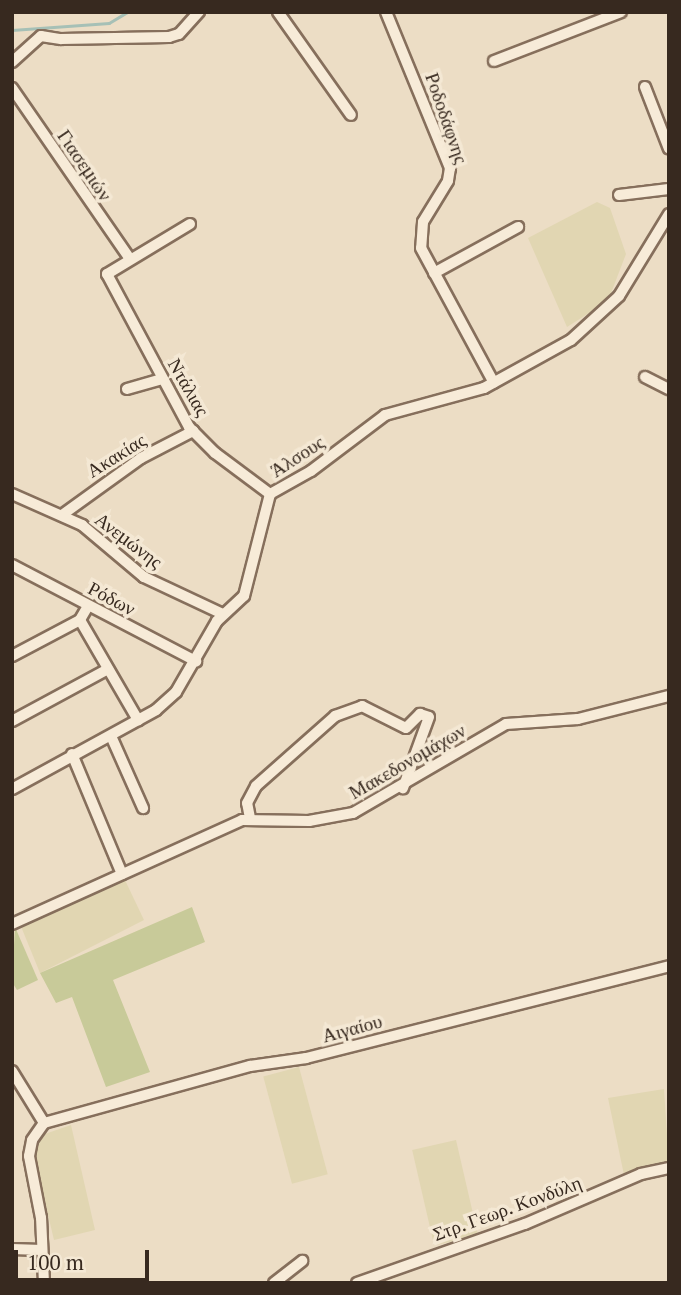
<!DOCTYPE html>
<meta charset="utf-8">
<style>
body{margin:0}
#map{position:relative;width:681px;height:1295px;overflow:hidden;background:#ecddc5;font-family:"PT Serif",serif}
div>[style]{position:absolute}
.farmland>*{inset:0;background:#e1d6b2;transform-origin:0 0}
.green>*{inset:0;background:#c8ca99}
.stream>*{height:2.5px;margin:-1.25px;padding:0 1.25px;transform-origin:1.25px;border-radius:1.25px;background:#a6c0b6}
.roads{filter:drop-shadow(2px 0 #866f5c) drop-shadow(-2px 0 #866f5c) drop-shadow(0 2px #866f5c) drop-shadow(0 -2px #866f5c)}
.street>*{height:10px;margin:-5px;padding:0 5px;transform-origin:5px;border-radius:5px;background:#f7ebd8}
span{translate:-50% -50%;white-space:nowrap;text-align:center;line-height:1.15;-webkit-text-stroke:7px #f4e8d4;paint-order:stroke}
.street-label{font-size:19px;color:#37291f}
.frame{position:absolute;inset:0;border:14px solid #37291f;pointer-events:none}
.scale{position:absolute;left:14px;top:1250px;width:135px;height:32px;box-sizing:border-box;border:4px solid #37291f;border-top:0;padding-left:9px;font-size:21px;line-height:24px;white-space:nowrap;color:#37291f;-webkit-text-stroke:5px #f4e8d4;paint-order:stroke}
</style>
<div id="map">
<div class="farmland">
<div style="clip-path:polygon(597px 202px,610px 208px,626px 254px,608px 301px,567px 327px,528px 238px)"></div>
<div style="clip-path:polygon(124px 878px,144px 920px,40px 973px,20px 924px)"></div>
<div style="left:299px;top:1067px;width:111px;height:37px;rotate:75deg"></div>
<div style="clip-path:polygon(664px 1089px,669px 1166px,624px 1175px,608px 1098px)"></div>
<div style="clip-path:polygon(71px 1125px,95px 1230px,54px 1240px,33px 1152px,39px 1136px)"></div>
<div style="left:456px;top:1140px;width:98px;height:45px;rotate:77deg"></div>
</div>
<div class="green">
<div style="clip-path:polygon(192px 907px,205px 942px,113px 980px,150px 1072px,106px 1087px,72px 997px,56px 1003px,40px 973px)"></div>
<div style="clip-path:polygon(15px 927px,38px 980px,17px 990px,12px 982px)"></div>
</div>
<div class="stream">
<div style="left:12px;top:30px;width:97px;rotate:-4.1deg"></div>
<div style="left:109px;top:23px;width:21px;rotate:-31deg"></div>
</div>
<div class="roads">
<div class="street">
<div style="left:278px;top:12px;width:126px;rotate:54.7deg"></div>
<div style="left:386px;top:12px;width:169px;rotate:67.7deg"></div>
<div style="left:450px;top:168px;width:13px;rotate:99deg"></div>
<div style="left:448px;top:181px;width:48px;rotate:121.4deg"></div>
<div style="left:423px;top:222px;width:26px;rotate:94deg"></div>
<div style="left:421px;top:248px;width:153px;rotate:61.6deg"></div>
<div style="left:494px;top:61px;width:136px;rotate:-21.1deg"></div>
<div style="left:12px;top:62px;width:39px;rotate:-42deg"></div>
<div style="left:41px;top:36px;width:20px;rotate:9deg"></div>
<div style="left:61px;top:39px;width:108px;rotate:-1.1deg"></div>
<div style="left:169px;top:37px;width:10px;rotate:-17deg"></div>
<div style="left:179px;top:34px;width:30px;rotate:-48deg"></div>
<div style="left:645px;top:87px;width:66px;rotate:68.8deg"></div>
<div style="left:12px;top:88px;width:208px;rotate:55.4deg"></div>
<div style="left:619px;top:195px;width:50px;rotate:-6.8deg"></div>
<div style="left:190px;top:224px;width:97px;rotate:148.9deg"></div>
<div style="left:107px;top:274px;width:174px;rotate:61.8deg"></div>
<div style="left:189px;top:427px;width:37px;rotate:45deg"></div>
<div style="left:215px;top:453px;width:69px;rotate:36.7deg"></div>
<div style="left:434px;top:273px;width:96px;rotate:-28.7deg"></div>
<div style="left:645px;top:377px;width:27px;rotate:27deg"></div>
<div style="left:127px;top:389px;width:36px;rotate:-16deg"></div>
<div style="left:12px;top:494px;width:77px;rotate:23.9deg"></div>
<div style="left:82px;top:525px;width:81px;rotate:40deg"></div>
<div style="left:144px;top:577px;width:87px;rotate:25.1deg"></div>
<div style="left:62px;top:515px;width:97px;rotate:-35.8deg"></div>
<div style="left:141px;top:458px;width:59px;rotate:-27.4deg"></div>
<div style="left:12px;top:565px;width:208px;rotate:27.6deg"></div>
<div style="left:88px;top:606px;width:16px;rotate:120deg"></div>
<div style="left:80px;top:620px;width:116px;rotate:59.9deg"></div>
<div style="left:12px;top:656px;width:77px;rotate:-27.9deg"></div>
<div style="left:12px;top:721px;width:109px;rotate:-28.4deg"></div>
<div style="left:111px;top:736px;width:79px;rotate:66deg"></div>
<div style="left:72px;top:754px;width:130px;rotate:67.4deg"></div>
<div style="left:12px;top:789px;width:164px;rotate:-28.7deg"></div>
<div style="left:156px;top:710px;width:27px;rotate:-42deg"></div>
<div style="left:176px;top:692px;width:82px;rotate:-60deg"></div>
<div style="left:217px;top:621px;width:37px;rotate:-43deg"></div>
<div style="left:244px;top:596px;width:105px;rotate:-75.7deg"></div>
<div style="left:270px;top:494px;width:47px;rotate:-29.3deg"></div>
<div style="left:311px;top:471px;width:93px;rotate:-37.1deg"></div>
<div style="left:385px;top:415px;width:103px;rotate:-15.3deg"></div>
<div style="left:484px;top:388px;width:99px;rotate:-28.9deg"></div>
<div style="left:571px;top:340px;width:65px;rotate:-42.5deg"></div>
<div style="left:619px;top:296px;width:96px;rotate:-58.6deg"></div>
<div style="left:250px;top:818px;width:15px;rotate:-101deg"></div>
<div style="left:247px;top:803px;width:19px;rotate:-62deg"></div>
<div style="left:256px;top:786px;width:106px;rotate:-41.5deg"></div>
<div style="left:335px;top:716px;width:29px;rotate:-20deg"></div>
<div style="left:362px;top:706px;width:49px;rotate:26.6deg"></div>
<div style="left:406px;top:728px;width:20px;rotate:-45deg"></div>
<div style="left:420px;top:714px;width:9px;rotate:18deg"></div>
<div style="left:429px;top:717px;width:76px;rotate:110.1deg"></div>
<div style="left:12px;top:924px;width:252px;rotate:-24.3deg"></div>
<div style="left:242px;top:820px;width:67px;rotate:0.9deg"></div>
<div style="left:309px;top:821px;width:45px;rotate:-10.3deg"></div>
<div style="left:353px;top:813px;width:177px;rotate:-30.2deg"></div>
<div style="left:506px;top:724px;width:72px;rotate:-4deg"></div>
<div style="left:578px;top:719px;width:94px;rotate:-14.2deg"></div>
<div style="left:12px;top:1071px;width:61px;rotate:58.4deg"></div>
<div style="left:44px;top:1123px;width:214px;rotate:-15.5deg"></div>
<div style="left:250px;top:1066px;width:57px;rotate:-8.1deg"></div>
<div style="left:306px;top:1058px;width:374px;rotate:-14.2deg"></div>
<div style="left:12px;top:1249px;width:30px;rotate:2deg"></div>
<div style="left:44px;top:1283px;width:65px;rotate:-92.6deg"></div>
<div style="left:41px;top:1218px;width:63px;rotate:-101deg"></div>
<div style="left:29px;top:1156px;width:16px;rotate:-79deg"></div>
<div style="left:32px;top:1140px;width:21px;rotate:-55deg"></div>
<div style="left:274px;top:1283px;width:36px;rotate:-38deg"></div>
<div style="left:357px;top:1283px;width:178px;rotate:-19.4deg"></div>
<div style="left:525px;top:1224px;width:126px;rotate:-23.3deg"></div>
<div style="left:641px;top:1174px;width:29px;rotate:-12deg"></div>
</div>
</div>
<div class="street-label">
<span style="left:447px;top:118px;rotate:71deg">Ροδοδάφνης</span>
<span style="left:85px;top:165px;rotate:56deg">Γιασεμιών</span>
<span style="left:189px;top:387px;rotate:60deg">Ντάλιας</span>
<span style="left:116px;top:455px;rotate:-32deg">Ακακίας</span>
<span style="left:297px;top:456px;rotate:-33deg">Άλσους</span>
<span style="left:129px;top:540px;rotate:37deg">Ανεμώνης</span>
<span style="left:112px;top:598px;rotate:28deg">Ρόδων</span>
<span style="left:407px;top:761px;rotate:-30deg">Μακεδονομάχων</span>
<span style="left:352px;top:1028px;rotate:-15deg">Αιγαίου</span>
<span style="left:507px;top:1208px;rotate:-20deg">Στρ. Γεωρ. Κονδύλη</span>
</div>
<div class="frame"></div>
<div class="scale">100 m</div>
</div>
